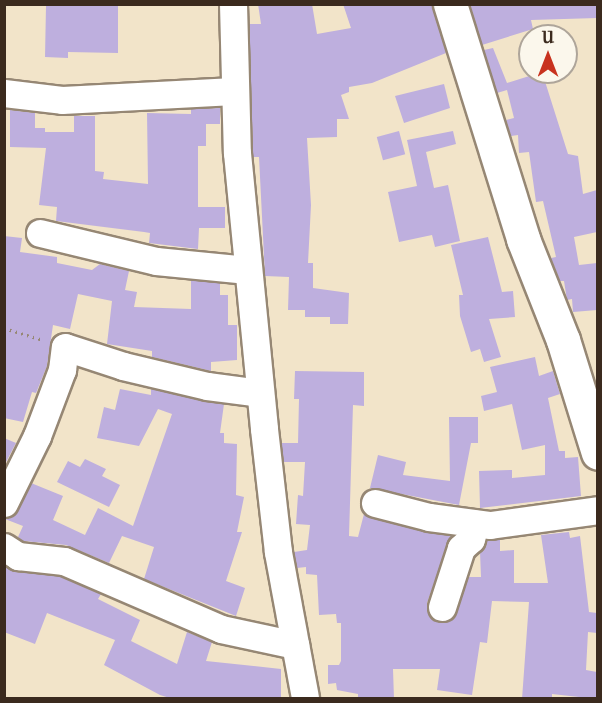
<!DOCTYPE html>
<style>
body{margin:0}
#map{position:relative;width:602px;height:703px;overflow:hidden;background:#f2e4c9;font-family:"IM FELL French Canon",serif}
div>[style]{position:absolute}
.building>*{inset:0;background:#beafde;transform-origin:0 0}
.path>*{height:3px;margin-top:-1.5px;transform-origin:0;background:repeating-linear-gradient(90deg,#968774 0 1.5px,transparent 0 6px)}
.roads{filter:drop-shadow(2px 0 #968774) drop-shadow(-2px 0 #968774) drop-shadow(0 2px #968774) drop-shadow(0 -2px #968774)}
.minor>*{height:27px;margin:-13.5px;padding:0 13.5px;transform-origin:13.5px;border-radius:13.5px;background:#fff}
.highway>*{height:33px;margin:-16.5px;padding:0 16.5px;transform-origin:16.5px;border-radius:16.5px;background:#fff}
span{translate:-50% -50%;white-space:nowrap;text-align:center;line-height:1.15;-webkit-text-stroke:6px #fbf7ec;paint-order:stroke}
.frame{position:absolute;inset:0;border:6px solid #3b2a1e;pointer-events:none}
.north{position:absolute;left:518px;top:24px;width:60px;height:60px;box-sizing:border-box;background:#fbf7ec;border:2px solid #aea59a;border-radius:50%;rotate:0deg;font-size:16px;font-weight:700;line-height:24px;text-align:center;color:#3b2a1e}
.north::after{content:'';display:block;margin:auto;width:21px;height:27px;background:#c8321e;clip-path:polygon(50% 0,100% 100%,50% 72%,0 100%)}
</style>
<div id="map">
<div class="building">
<div style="clip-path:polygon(258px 4px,312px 4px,317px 34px,351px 28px,343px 4px,432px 4px,446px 53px,372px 83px,349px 87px,349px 92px,341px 95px,349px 119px,337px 119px,337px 137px,307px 138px,311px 205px,308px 263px,313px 263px,313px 288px,349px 293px,348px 324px,330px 324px,330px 317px,305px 317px,305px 310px,288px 310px,289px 277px,265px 276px,259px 157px,253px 157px,253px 152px,249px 24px,261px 24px)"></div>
<div style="clip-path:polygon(470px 4px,597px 4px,597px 18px,531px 20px,533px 29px,482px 45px)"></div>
<div style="clip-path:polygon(118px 5px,118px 53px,68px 52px,68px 58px,45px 57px,46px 6px)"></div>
<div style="clip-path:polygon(493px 48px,507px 83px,542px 72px,568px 154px,578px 156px,583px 194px,597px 190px,597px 232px,574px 237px,579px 265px,597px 263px,597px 310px,573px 312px,572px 299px,567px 300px,564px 281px,560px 281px,551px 258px,556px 257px,543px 201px,536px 202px,529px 152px,519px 153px,518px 135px,511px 136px,506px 120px,514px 118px,507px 90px,497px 93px,484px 50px)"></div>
<div style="clip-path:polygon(444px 84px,450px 108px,404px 123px,395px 96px)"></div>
<div style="clip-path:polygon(220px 108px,220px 124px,206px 124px,206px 146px,198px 146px,198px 207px,225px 207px,225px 228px,199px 228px,198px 249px,149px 243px,150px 233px,144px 232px,56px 221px,57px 207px,39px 205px,46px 148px,10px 147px,10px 110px,35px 113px,35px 128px,45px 128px,45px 132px,74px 132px,74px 116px,95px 116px,95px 171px,104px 172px,103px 179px,148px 184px,147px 113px,191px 114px,191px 109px)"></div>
<div style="left:399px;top:131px;width:24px;height:23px;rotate:75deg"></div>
<div style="clip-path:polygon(453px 131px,456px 144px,426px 152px,434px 188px,448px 185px,460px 241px,435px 247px,432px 235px,399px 242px,388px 192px,417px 186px,407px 140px)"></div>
<div style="clip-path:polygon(4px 236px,22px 238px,20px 252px,57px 257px,57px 263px,92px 270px,100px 264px,129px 271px,125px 290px,137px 292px,134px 307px,191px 309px,191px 280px,220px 283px,220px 295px,228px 295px,228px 325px,237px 325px,237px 360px,211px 362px,211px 371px,152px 357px,152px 351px,107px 344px,112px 301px,78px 294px,70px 329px,53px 325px,47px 366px,36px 393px,32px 392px,23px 422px,4px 418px)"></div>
<div style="clip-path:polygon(488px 237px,502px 292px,513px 291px,515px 317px,489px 319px,501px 357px,484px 362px,480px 349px,471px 352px,460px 316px,459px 295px,463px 295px,451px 245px)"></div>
<div style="clip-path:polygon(535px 357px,539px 376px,553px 371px,560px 394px,548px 398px,559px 451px,565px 451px,565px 458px,578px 457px,581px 496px,480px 508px,479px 471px,512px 470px,512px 478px,545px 475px,545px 445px,522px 450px,512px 404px,484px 411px,481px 396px,497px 392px,490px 367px)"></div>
<div style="clip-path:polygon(295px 371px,364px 372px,364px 406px,353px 405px,349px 536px,358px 537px,364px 514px,451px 536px,427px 603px,427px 611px,437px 622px,453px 618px,468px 577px,481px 577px,480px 552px,487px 540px,500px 540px,500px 551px,514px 550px,514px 583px,548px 583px,541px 535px,569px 532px,570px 538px,580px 536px,589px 612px,597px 613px,597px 633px,588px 632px,586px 670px,597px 672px,597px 699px,552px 694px,552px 699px,522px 699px,529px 602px,492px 601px,487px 643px,480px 642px,472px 695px,437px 690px,440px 669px,393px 669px,394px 699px,358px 698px,358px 694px,337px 690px,336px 683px,328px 684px,328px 665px,339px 665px,341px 661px,341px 623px,337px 623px,336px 614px,319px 615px,317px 575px,306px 574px,306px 567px,297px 568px,294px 552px,307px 550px,310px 525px,296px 524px,298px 495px,303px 496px,305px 462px,284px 462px,281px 443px,298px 443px,299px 399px,294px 399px)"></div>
<div style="clip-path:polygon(120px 389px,151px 395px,151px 389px,224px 404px,220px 433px,224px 433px,224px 443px,237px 444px,236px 495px,244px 497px,237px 532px,242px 532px,226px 581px,245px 588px,236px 616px,144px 579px,154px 547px,122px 536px,109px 563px,66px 545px,23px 541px,18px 537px,23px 526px,5px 519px,18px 510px,31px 483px,63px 496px,53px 520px,85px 535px,98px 508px,133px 526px,172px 414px,158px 409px,139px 446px,97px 438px,104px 407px,115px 410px)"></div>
<div style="clip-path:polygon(449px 417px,478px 417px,478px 443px,471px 443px,459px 505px,370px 488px,378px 455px,406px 462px,403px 475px,450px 481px)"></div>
<div style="clip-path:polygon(4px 438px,16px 443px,4px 466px)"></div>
<div style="clip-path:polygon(85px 459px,106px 469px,102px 476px,120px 485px,109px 507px,57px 482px,68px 461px,80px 467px)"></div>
<div style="clip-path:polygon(4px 566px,16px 572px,60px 576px,101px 594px,98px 599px,140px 620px,131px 641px,177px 664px,187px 632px,212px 642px,206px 661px,281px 669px,281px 699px,173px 699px,160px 695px,104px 665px,115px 640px,47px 613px,35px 644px,4px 632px)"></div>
</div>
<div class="path">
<div style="left:4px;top:328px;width:41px;rotate:17.1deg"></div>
</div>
<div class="roads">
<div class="minor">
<div style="left:233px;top:4px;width:149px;rotate:88.5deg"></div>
<div style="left:237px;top:153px;width:277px;rotate:84.4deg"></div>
<div style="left:264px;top:429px;width:124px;rotate:83.5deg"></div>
<div style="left:278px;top:552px;width:148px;rotate:79.5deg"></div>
<div style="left:4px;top:93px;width:58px;rotate:6.9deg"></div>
<div style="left:62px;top:100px;width:172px;rotate:-3deg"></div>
<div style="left:40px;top:233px;width:119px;rotate:13.6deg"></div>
<div style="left:156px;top:261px;width:92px;rotate:5.6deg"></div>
<div style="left:4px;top:503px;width:75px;rotate:-63.8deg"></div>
<div style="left:37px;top:436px;width:71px;rotate:-69.3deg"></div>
<div style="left:62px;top:370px;width:23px;rotate:-83deg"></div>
<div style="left:65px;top:347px;width:61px;rotate:18.1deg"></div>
<div style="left:123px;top:366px;width:86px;rotate:13.4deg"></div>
<div style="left:207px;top:386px;width:53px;rotate:7.5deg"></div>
<div style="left:375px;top:503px;width:56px;rotate:14.5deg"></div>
<div style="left:429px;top:517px;width:62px;rotate:7.5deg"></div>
<div style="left:490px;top:525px;width:109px;rotate:-7.9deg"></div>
<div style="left:4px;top:547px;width:17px;rotate:33deg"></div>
<div style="left:18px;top:556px;width:46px;rotate:6.2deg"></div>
<div style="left:64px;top:561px;width:171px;rotate:23.4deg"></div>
<div style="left:221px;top:629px;width:76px;rotate:12.2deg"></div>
<div style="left:442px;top:607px;width:62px;rotate:-72.1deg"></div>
<div style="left:461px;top:548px;width:13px;rotate:-42deg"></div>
<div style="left:471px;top:539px;width:16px;rotate:-75deg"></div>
</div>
<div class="highway">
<div style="left:450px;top:4px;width:246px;rotate:72.7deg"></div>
<div style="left:523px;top:239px;width:109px;rotate:68.4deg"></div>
<div style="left:563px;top:340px;width:118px;rotate:72.8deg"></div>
</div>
</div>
<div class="frame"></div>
<div class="north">U</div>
</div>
